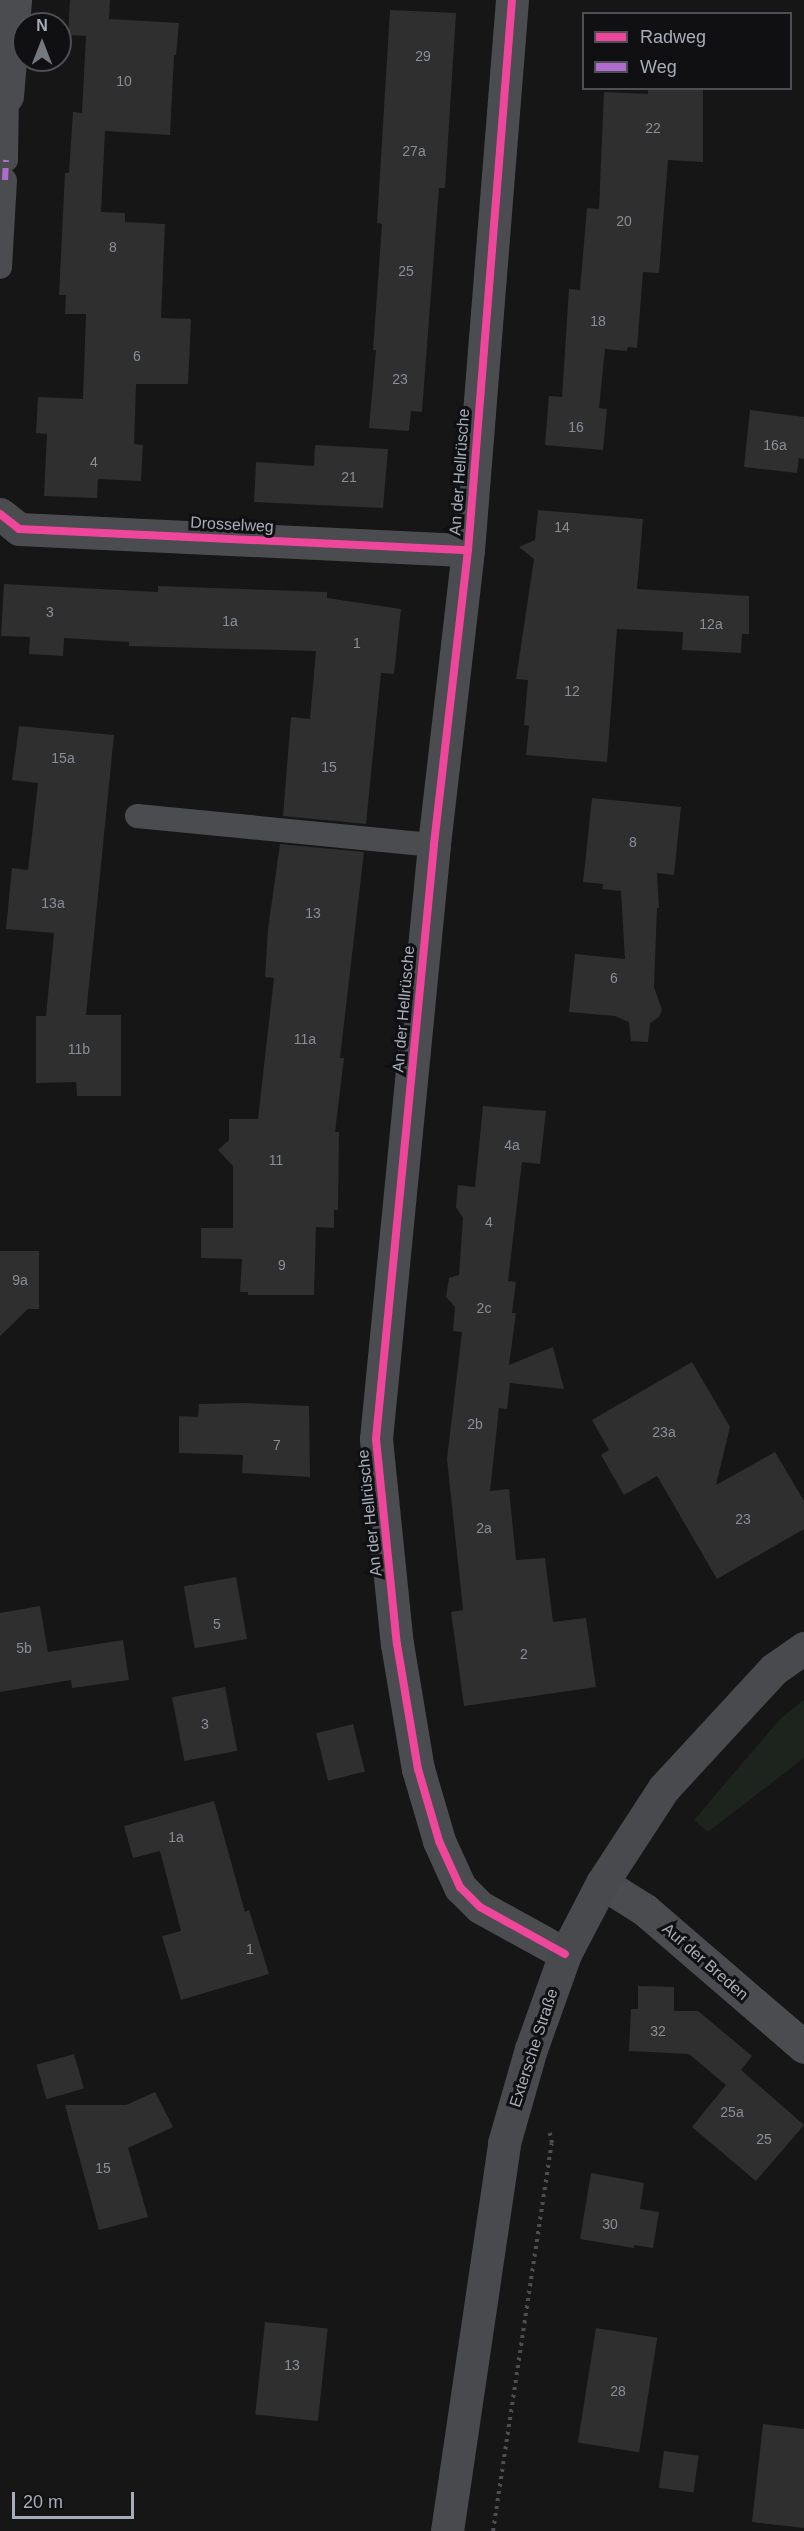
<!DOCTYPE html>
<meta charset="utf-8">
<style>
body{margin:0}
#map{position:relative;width:804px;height:2531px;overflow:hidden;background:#161616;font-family:Arial,sans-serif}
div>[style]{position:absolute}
.green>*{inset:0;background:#1c241d}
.building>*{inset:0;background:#2f2f30;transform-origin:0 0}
.path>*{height:4px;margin-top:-2px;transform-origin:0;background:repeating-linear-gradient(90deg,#4c4e51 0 3px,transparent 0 7.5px)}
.service>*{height:24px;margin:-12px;padding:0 12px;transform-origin:12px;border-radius:12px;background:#4a4c4f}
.minor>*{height:33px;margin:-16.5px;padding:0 16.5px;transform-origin:16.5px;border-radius:16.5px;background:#4a4c4f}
.secondary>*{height:33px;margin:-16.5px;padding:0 16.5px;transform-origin:16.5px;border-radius:16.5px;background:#484a4e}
.quiet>*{height:6px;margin-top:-3px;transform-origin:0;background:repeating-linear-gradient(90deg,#b06ccc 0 12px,transparent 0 18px)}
.cycleway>*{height:8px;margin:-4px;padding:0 4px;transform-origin:4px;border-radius:4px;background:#ed469a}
span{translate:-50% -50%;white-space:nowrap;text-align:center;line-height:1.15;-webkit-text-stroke:6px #101012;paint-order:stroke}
.number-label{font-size:14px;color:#888e96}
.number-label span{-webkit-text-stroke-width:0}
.street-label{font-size:16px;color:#a6adb8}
.legend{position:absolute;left:582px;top:12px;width:210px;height:78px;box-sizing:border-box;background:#101012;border:2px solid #4c4f54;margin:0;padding:8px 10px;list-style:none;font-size:18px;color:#a6adb8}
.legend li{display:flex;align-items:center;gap:12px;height:30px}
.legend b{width:30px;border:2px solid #4c4f54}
.north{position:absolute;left:12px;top:12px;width:60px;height:60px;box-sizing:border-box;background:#101012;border:2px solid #4c4f54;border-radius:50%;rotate:0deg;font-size:16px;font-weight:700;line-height:24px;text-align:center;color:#a6adb8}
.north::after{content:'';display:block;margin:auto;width:21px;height:27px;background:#74787f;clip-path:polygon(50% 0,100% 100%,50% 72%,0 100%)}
.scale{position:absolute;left:12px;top:2492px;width:122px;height:27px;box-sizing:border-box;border:3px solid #a6adb8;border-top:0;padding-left:8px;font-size:18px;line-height:21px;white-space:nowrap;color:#a6adb8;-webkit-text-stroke:4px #101012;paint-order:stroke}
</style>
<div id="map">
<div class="green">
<div style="clip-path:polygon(804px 1700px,804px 1758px,708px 1832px,694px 1820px,780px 1719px)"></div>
</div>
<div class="building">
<div style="clip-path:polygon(70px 0,110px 0,109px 19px,179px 23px,176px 55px,174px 55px,170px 135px,105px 131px,101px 212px,125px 213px,125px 222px,165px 224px,161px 318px,191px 319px,188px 384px,136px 384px,134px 444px,143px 445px,141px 481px,98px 479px,97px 498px,44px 496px,47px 434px,36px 433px,38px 397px,83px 399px,86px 314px,65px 314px,66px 295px,59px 295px,65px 173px,69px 173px,73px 112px,82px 113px,86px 36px,68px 35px)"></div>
<div style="clip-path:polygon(390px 10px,456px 13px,445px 188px,439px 188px,422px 412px,411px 411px,409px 431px,369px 428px,376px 350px,373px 350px,382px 224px,377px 223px)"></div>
<div style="clip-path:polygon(648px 88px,703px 88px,703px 162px,668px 160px,659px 273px,643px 272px,637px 348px,628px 347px,627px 351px,605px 349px,599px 408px,607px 409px,603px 450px,545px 445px,549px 396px,562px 397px,569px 289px,580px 290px,587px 208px,599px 209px,604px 92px,648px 94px)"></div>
<div style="clip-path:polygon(750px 410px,804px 417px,804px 459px,799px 458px,797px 473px,744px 467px)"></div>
<div style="clip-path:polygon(315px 445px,388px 449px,383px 508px,254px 502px,256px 462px,314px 466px)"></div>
<div style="clip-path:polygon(538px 510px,643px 519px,637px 589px,749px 596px,749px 634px,742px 634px,741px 653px,682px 650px,683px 632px,617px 629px,607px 762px,526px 755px,529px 726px,524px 725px,528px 680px,516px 679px,534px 559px,519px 547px,535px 540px)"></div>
<div style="clip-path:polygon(4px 584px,158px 592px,158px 586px,327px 592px,327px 598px,401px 609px,394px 674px,381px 673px,366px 824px,283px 816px,291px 717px,310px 719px,316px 651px,129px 646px,129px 642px,64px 638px,63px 656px,29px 654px,30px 637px,1px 636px)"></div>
<div style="clip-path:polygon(19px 726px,114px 735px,86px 1015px,121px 1015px,121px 1096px,77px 1096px,76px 1082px,36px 1083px,36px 1016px,46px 1016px,54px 933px,6px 929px,12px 868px,28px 870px,38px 783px,12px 780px)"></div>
<div style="clip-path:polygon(592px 798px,681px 807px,674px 875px,657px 873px,659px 908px,657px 908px,654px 987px,662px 1010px,659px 1017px,650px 1023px,648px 1042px,631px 1041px,629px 1022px,615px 1016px,569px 1012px,575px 954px,625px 959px,621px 891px,602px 889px,603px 884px,583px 882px)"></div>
<div style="clip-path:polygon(280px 844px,364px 852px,340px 1058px,344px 1058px,335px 1132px,339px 1132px,338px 1210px,334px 1210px,334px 1228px,316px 1227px,314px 1295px,248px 1295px,248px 1292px,240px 1292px,242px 1259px,201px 1258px,201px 1228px,233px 1228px,233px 1166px,218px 1150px,229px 1140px,229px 1119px,258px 1119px,274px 978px,265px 977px,268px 929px)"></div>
<div style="clip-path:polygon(483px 1106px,546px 1111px,540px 1164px,522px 1162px,508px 1281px,516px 1282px,512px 1313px,516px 1313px,509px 1365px,553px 1347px,564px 1389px,510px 1383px,507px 1409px,499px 1408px,490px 1491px,509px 1489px,516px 1560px,545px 1558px,553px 1622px,586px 1618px,596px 1687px,464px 1706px,451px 1612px,463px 1610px,447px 1459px,462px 1332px,453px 1331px,455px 1307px,446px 1297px,449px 1278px,459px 1275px,463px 1218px,456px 1207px,458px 1185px,475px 1187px)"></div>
<div style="clip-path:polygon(0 1251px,39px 1251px,39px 1309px,28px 1309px,0 1336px)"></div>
<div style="clip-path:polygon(692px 1362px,730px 1427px,716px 1485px,775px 1452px,804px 1501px,804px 1529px,717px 1579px,657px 1476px,624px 1495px,601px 1455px,609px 1450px,592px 1420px)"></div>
<div style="clip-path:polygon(245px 1403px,309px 1406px,310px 1477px,242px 1473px,243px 1455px,179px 1453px,179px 1416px,198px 1417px,199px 1404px)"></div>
<div style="left:236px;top:1577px;width:63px;height:53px;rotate:80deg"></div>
<div style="clip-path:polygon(40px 1606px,48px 1652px,123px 1640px,129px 1680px,72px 1688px,71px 1680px,0 1692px,0 1613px)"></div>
<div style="left:225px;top:1687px;width:65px;height:54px;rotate:79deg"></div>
<div style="left:353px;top:1724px;width:49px;height:38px;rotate:76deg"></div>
<div style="clip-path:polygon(214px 1801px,245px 1912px,249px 1910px,269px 1974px,181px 2000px,162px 1936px,181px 1931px,160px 1851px,133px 1858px,124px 1826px)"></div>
<div style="clip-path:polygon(638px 1986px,674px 1987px,674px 2011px,698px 2011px,752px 2056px,741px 2070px,804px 2125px,756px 2181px,692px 2127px,726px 2085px,689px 2054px,629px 2051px,631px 2009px,638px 2009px)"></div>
<div style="left:74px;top:2054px;width:36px;height:39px;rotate:74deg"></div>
<div style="clip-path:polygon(155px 2092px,173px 2127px,128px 2148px,148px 2217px,99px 2230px,65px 2105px,126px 2105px)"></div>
<div style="clip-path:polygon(591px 2173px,644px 2183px,640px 2209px,659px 2212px,653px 2248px,634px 2245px,634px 2248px,580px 2239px)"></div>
<div style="left:265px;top:2322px;width:63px;height:93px;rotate:6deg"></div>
<div style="left:596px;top:2328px;width:62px;height:116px;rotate:9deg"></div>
<div style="clip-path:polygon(763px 2424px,804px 2429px,804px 2528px,752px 2522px)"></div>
<div style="left:664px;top:2451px;width:35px;height:37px;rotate:8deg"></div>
</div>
<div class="path">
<div style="left:493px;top:2531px;width:392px;rotate:-81.4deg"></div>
<div style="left:552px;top:2143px;width:14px;rotate:-102deg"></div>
</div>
<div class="service">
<div style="left:6px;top:160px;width:64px;rotate:-89.1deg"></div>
<div style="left:0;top:267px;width:87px;rotate:-86.7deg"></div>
<div style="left:137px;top:816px;width:298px;rotate:5.6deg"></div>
</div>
<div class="minor">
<div style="left:512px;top:0;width:552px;rotate:94.57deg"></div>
<div style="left:468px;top:550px;width:297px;rotate:96.6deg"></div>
<div style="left:434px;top:845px;width:597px;rotate:95.58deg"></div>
<div style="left:376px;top:1439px;width:206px;rotate:84.2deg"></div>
<div style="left:397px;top:1644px;width:127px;rotate:80.5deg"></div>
<div style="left:418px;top:1769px;width:75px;rotate:73.7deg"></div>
<div style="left:439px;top:1841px;width:51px;rotate:65.5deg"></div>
<div style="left:460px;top:1887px;width:28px;rotate:45deg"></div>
<div style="left:480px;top:1907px;width:97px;rotate:28.9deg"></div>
<div style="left:7px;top:96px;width:96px;rotate:-85.2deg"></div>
<div style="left:0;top:514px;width:24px;rotate:38deg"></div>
<div style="left:19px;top:529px;width:449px;rotate:2.7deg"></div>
<div style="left:602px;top:1883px;width:51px;rotate:32.1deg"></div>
<div style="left:645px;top:1910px;width:210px;rotate:40.7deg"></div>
</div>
<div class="secondary">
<div style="left:447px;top:2531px;width:392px;rotate:-81.6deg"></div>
<div style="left:504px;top:2143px;width:98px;rotate:-74deg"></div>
<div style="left:531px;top:2049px;width:101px;rotate:-70.3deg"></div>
<div style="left:565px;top:1954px;width:80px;rotate:-62.5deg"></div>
<div style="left:602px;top:1883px;width:113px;rotate:-56.9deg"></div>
<div style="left:664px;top:1788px;width:162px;rotate:-47.3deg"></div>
<div style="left:774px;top:1669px;width:37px;rotate:-35deg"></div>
</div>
<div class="quiet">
<div style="left:5px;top:180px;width:20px;rotate:-87deg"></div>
</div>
<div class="cycleway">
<div style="left:512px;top:0;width:552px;rotate:94.57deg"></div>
<div style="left:468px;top:550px;width:297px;rotate:96.6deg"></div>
<div style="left:434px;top:845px;width:597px;rotate:95.58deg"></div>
<div style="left:376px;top:1439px;width:206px;rotate:84.2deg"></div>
<div style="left:397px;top:1644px;width:127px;rotate:80.5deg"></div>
<div style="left:418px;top:1769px;width:75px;rotate:73.7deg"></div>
<div style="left:439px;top:1841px;width:51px;rotate:65.5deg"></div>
<div style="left:460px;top:1887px;width:28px;rotate:45deg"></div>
<div style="left:480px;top:1907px;width:97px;rotate:28.9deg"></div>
<div style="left:0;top:514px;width:24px;rotate:38deg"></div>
<div style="left:19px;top:529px;width:449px;rotate:2.7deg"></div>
</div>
<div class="number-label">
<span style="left:423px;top:56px">29</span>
<span style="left:124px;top:81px">10</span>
<span style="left:653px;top:128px">22</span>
<span style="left:414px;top:151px">27a</span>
<span style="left:624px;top:221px">20</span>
<span style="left:113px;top:247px">8</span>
<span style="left:406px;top:271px">25</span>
<span style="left:598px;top:321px">18</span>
<span style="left:137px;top:356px">6</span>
<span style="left:400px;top:379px">23</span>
<span style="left:576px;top:427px">16</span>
<span style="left:775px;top:445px">16a</span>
<span style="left:94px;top:462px">4</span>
<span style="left:349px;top:477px">21</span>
<span style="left:562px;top:527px">14</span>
<span style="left:50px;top:612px">3</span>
<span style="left:230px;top:621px">1a</span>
<span style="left:711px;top:624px">12a</span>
<span style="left:357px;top:643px">1</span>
<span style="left:572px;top:691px">12</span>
<span style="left:63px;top:758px">15a</span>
<span style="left:329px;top:767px">15</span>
<span style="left:633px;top:842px">8</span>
<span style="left:53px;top:903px">13a</span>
<span style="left:313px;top:913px">13</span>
<span style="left:614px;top:978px">6</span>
<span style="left:305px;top:1039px">11a</span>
<span style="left:79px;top:1049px">11b</span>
<span style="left:512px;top:1145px">4a</span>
<span style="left:276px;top:1160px">11</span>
<span style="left:489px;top:1222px">4</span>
<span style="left:282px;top:1265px">9</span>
<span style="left:20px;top:1280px">9a</span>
<span style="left:484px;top:1308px">2c</span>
<span style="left:475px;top:1424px">2b</span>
<span style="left:664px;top:1432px">23a</span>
<span style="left:277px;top:1445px">7</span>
<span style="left:743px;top:1519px">23</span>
<span style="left:484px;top:1528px">2a</span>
<span style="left:217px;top:1624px">5</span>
<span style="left:24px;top:1648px">5b</span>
<span style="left:524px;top:1654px">2</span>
<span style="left:205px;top:1724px">3</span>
<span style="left:176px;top:1837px">1a</span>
<span style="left:250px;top:1949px">1</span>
<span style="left:658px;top:2031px">32</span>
<span style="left:732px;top:2112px">25a</span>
<span style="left:764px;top:2139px">25</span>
<span style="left:103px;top:2168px">15</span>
<span style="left:610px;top:2224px">30</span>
<span style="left:292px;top:2365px">13</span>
<span style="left:618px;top:2391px">28</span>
</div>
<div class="street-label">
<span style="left:460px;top:472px;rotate:-86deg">An der Hellrüsche</span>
<span style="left:232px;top:525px;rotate:3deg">Drosselweg</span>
<span style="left:404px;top:1009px;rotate:-85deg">An der Hellrüsche</span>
<span style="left:370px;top:1513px;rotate:-96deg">An der Hellrüsche</span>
<span style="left:705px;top:1962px;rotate:41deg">Auf der Breden</span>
<span style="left:534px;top:2048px;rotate:-72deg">Extersche Straße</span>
</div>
<ul class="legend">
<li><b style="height:8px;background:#ed469a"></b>Radweg</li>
<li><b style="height:8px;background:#b06ccc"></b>Weg</li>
</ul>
<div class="north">N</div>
<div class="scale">20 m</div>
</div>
